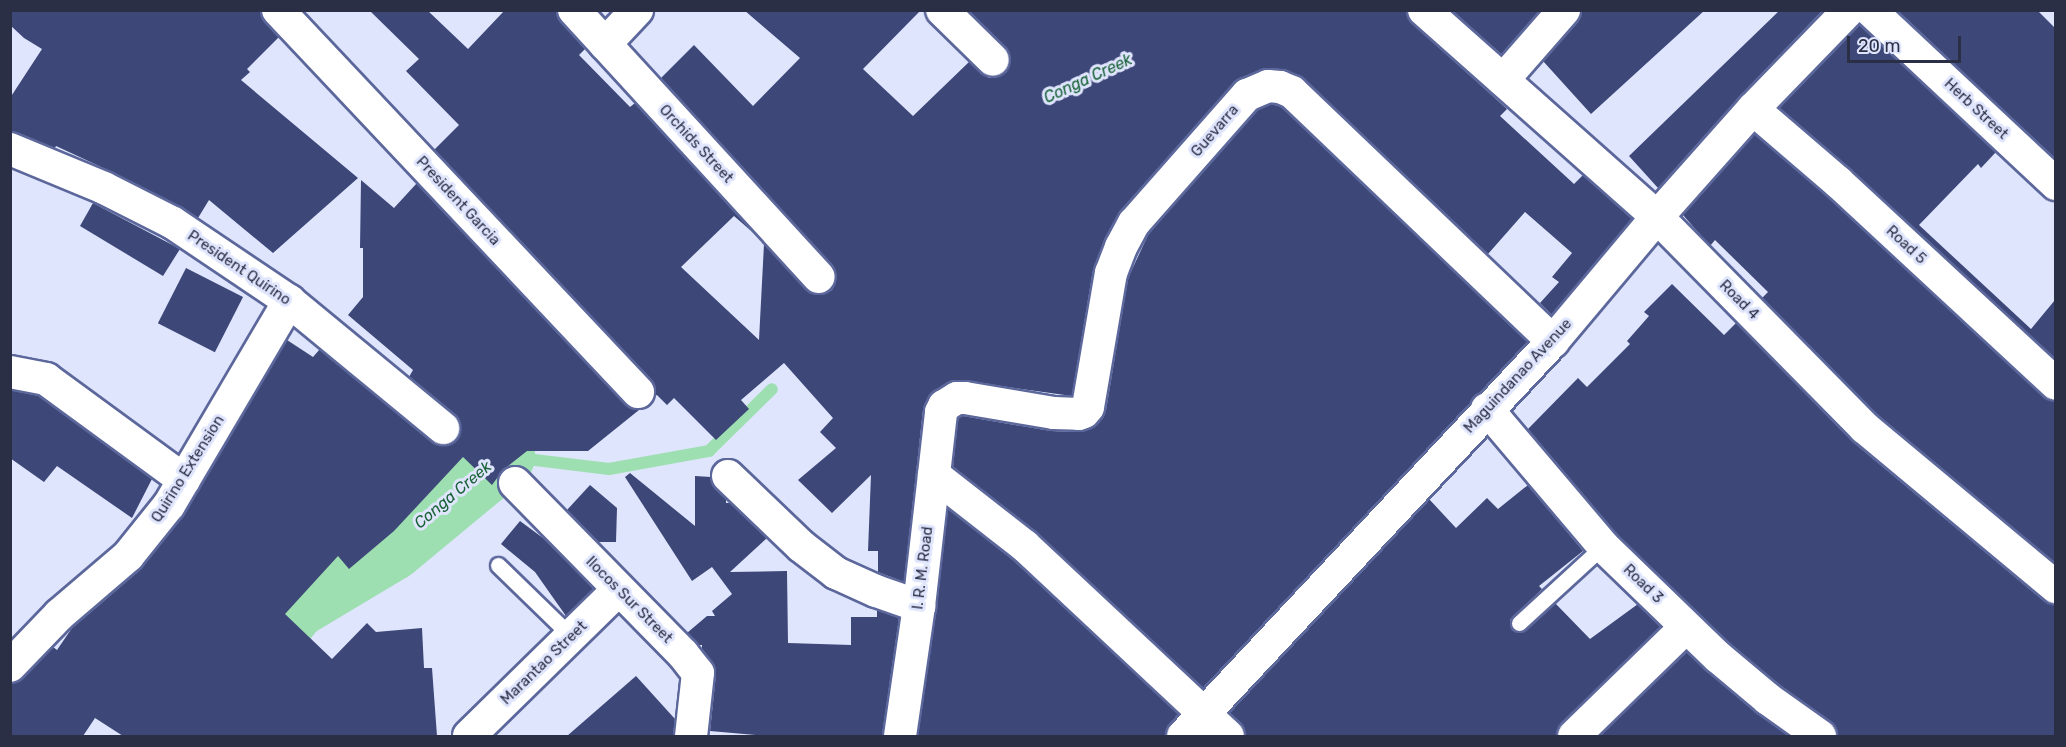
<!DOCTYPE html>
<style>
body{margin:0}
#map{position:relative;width:2066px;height:747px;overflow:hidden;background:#dfe5fd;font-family:Rubik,sans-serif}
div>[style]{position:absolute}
.stream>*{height:12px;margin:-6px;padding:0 6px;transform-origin:6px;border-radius:6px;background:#9edfb2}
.river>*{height:68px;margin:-34px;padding:0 34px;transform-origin:34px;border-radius:34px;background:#9edfb2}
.building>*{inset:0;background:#3d4778;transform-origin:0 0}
.roads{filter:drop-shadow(2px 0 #5c679b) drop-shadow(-2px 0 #5c679b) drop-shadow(0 2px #5c679b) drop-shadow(0 -2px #5c679b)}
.lane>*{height:15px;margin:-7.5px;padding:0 7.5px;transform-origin:7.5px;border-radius:7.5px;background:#fff}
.street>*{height:32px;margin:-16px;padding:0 16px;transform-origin:16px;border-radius:16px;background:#fff}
span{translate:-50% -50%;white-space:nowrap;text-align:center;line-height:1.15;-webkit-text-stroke:6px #dfe5fd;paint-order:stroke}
.street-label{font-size:15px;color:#2a2f46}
.water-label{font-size:16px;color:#1b6339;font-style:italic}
.frame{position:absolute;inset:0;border:12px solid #2a2f46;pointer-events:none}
.scale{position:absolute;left:1847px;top:36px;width:114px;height:27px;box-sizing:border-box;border:3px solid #2a2f46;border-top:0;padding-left:8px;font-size:18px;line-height:21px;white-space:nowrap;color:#2a2f46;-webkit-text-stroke:4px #dfe5fd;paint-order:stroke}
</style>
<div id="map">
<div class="stream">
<div style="left:502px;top:456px;width:108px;rotate:6.9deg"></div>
<div style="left:609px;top:469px;width:102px;rotate:-10.2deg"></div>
<div style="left:709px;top:451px;width:88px;rotate:-44.5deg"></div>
</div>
<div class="river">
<div style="left:190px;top:736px;width:167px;rotate:-51.6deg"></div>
<div style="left:294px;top:605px;width:113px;rotate:-30.9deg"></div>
<div style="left:391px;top:547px;width:143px;rotate:-39.6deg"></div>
</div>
<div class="building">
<div style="clip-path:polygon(10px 10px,261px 10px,265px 22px,279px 37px,247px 69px,250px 72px,241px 80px,358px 178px,273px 253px,209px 200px,198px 218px,112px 172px,56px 146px,55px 148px,10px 131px,10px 98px,42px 49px,24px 38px,10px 25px)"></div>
<div style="clip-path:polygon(369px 10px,427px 10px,468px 49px,505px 10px,556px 10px,561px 22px,585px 49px,579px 55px,630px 107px,635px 103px,757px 236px,734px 216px,681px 267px,759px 340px,764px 244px,813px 294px,823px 294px,832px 290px,836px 282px,836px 273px,832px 265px,661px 78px,694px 45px,753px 106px,800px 58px,744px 10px,921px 10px,863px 69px,913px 116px,969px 62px,989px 78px,998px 77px,1006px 72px,1010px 65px,1010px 56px,1006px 48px,968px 10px,1407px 10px,1412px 23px,1507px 109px,1500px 116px,1574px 184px,1583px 175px,1632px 219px,1552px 315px,1540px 303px,1559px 282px,1552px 277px,1572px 253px,1525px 212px,1488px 254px,1304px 79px,1287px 70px,1269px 68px,1240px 78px,1120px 211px,1105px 238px,1093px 270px,1072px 396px,957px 380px,935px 391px,928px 398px,923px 410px,904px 582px,878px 572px,878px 551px,868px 551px,871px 475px,832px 513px,798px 480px,836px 448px,820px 432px,833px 418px,784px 363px,741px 400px,749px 409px,716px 440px,674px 398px,667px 405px,657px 395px,655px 396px,655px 387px,651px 380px,434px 150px,459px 125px,406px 71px,419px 59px)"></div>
<div style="clip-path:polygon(1452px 10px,1540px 10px,1501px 55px)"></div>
<div style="clip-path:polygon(1582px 10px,1705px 10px,1591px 114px,1543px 61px,1578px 22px)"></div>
<div style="clip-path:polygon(1780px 10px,1823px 10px,1740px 96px,1658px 188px,1629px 156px)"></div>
<div style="clip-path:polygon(1897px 10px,2037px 10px,2055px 28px,2055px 159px)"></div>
<div style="clip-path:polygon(1860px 25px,1996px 152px,1981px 168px,1978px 164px,1919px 225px,2031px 329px,2055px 300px,2055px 359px,1850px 169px,1779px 108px)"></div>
<div style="clip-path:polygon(1271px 104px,1282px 107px,1528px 342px,1203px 688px,1037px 533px,953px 467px,958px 418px,963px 416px,1051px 431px,1078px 432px,1098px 423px,1106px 410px,1128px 278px,1149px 233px,1258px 110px)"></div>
<div style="clip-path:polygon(1755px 134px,1826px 195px,2044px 397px,2055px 401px,2055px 563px,1877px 415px,1762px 298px,1768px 292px,1715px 240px,1710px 246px,1683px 215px)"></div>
<div style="clip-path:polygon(361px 180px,394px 208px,417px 183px,625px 404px,639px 410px,588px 451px,527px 451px,503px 470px,492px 485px,463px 457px,394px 531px,349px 569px,338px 556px,285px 614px,332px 659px,367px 623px,376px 632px,422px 628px,424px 668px,432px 668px,437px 736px,123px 736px,95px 718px,83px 736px,10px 736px,12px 683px,23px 678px,53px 647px,57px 650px,72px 628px,140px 570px,183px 516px,287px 340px,313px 357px,320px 349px,432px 442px,441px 446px,449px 445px,457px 439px,461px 430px,460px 422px,455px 415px,409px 377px,413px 370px,348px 315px,363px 297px,363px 248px,360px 248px)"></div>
<div style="clip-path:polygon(93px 203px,180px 249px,163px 276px,80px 226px)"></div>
<div style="left:186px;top:268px;width:64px;height:62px;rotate:27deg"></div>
<div style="clip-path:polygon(1672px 284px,1724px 335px,1736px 323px,1853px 442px,2044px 601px,2055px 605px,2055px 736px,1838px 736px,1836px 728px,1830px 721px,1779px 685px,1730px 644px,1616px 534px,1528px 429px,1578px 378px,1587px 387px,1630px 344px,1627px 341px,1649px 316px,1644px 312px)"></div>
<div style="clip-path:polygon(10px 390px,39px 396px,152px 479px,132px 518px,57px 466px,44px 482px,10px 458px)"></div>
<div style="clip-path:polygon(630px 473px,695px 526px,695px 476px,711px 477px,715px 489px,726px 499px,726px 503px,731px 503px,767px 538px,730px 572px,787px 571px,788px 643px,851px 645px,851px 617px,877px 617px,877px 610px,899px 618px,882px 736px,767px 736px,710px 731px,716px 674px,712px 662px,702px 649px,702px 645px,698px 645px,687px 633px,707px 616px,715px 616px,712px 611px,732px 594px,712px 567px,692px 581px,625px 477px)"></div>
<div style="clip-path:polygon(590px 485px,617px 508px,616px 542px,598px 542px,567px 510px)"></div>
<div style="clip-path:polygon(1528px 485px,1583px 551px,1539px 586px,1542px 589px,1510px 620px,1512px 630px,1517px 632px,1525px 631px,1555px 603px,1590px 639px,1638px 604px,1661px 627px,1561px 723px,1557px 736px,1245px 736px,1241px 723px,1229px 713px,1429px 499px,1456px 528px,1487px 498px,1498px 509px)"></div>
<div style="clip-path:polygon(948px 509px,1013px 560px,1179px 714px,1170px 724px,1166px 736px,918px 736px)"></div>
<div style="clip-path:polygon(520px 521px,543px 538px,594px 589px,566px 616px,535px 572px,501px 544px)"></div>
<div style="clip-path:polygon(1687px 652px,1756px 713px,1790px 736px,1599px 736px)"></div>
<div style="clip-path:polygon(636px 676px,675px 719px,673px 736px,567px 736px)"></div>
</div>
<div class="roads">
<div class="lane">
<div style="left:498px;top:565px;width:103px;rotate:44.2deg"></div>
<div style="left:1519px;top:623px;width:114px;rotate:-42.5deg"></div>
</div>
<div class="street">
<div style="left:278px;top:10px;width:525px;rotate:46.7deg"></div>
<div style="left:574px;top:10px;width:362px;rotate:47.5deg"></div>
<div style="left:942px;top:10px;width:71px;rotate:44.4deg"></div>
<div style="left:1424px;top:10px;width:312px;rotate:41.6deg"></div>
<div style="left:1657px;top:217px;width:296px;rotate:45.4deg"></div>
<div style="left:1865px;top:428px;width:249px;rotate:39.8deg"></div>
<div style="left:1870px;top:10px;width:255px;rotate:43.1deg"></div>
<div style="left:605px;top:44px;width:47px;rotate:-46.7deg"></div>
<div style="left:1503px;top:80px;width:93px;rotate:-48.9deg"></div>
<div style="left:1753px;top:109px;width:112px;rotate:40.7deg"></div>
<div style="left:1838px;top:182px;width:297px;rotate:42.8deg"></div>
<div style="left:10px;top:149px;width:102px;rotate:22.5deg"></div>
<div style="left:104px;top:188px;width:77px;rotate:26.9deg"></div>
<div style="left:173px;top:223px;width:140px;rotate:33.9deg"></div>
<div style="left:289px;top:301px;width:200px;rotate:39.5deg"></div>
<div style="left:10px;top:372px;width:37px;rotate:11deg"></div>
<div style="left:46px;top:379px;width:171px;rotate:36.2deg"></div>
<div style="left:1487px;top:409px;width:180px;rotate:49.7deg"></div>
<div style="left:1603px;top:546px;width:160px;rotate:44deg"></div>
<div style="left:1718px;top:657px;width:65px;rotate:40deg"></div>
<div style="left:1768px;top:699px;width:64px;rotate:35.4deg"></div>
<div style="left:934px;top:475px;width:115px;rotate:38deg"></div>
<div style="left:1025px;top:546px;width:278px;rotate:43.1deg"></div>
<div style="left:728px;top:476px;width:101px;rotate:43.8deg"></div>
<div style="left:801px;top:546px;width:44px;rotate:37.6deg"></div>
<div style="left:836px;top:573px;width:44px;rotate:24.2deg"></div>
<div style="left:876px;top:591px;width:46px;rotate:19.2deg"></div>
<div style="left:515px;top:483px;width:240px;rotate:45.5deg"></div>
<div style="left:683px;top:654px;width:24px;rotate:52deg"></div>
<div style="left:698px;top:673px;width:63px;rotate:96.3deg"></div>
<div style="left:10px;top:666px;width:71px;rotate:-46.1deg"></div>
<div style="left:59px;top:615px;width:91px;rotate:-40.5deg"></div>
<div style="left:128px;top:556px;width:65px;rotate:-51.2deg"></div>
<div style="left:169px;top:505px;width:237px;rotate:-59.5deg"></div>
<div style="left:469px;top:736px;width:209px;rotate:-44.4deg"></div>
<div style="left:900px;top:736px;width:131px;rotate:-81.7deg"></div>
<div style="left:919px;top:606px;width:195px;rotate:-83.5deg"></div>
<div style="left:941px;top:412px;width:7px;rotate:-63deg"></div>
<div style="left:944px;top:406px;width:15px;rotate:-32deg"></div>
<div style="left:957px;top:398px;width:8px"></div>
<div style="left:965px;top:398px;width:90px;rotate:9.6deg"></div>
<div style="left:1054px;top:413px;width:25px;rotate:2deg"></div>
<div style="left:1079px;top:414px;width:5px;rotate:-22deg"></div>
<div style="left:1084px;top:412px;width:6px;rotate:-51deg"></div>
<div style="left:1088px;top:407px;width:136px;rotate:-80.3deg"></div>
<div style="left:1111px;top:273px;width:28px;rotate:-69deg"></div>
<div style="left:1121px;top:247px;width:27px;rotate:-62deg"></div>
<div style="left:1134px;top:223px;width:171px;rotate:-48.6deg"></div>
<div style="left:1247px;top:95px;width:23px;rotate:-23deg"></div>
<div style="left:1268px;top:86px;width:12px;rotate:5deg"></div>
<div style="left:1280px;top:87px;width:13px;rotate:23deg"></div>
<div style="left:1292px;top:92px;width:361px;rotate:43.7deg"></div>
<div style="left:1183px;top:736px;width:541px;rotate:-46.87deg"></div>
<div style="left:1553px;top:341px;width:162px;rotate:-50deg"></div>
<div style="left:1657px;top:217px;width:144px;rotate:-48.4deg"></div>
<div style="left:1753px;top:109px;width:138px;rotate:-45.9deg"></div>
<div style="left:1574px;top:736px;width:156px;rotate:-44.2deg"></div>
</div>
</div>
<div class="street-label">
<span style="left:1976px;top:109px;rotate:43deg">Herb Street</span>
<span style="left:1215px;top:131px;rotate:-49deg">Guevarra</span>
<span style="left:696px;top:144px;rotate:47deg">Orchids Street</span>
<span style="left:458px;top:201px;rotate:47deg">President Garcia</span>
<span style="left:1906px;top:245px;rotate:43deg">Road 5</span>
<span style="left:239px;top:268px;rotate:34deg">President Quirino</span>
<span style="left:1739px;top:300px;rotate:45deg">Road 4</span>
<span style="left:1518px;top:376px;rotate:-47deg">Maguindanao Avenue</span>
<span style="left:188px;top:469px;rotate:-58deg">Quirino Extension</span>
<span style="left:923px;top:568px;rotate:-83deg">I. R. M. Road</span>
<span style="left:1643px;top:584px;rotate:44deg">Road 3</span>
<span style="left:629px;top:600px;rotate:45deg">Ilocos Sur Street</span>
<span style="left:544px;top:663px;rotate:-44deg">Marantao Street</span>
</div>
<div class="water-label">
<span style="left:1088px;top:79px;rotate:-25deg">Conga Creek</span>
<span style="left:453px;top:495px;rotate:-40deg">Conga Creek</span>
</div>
<div class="frame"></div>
<div class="scale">20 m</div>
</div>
